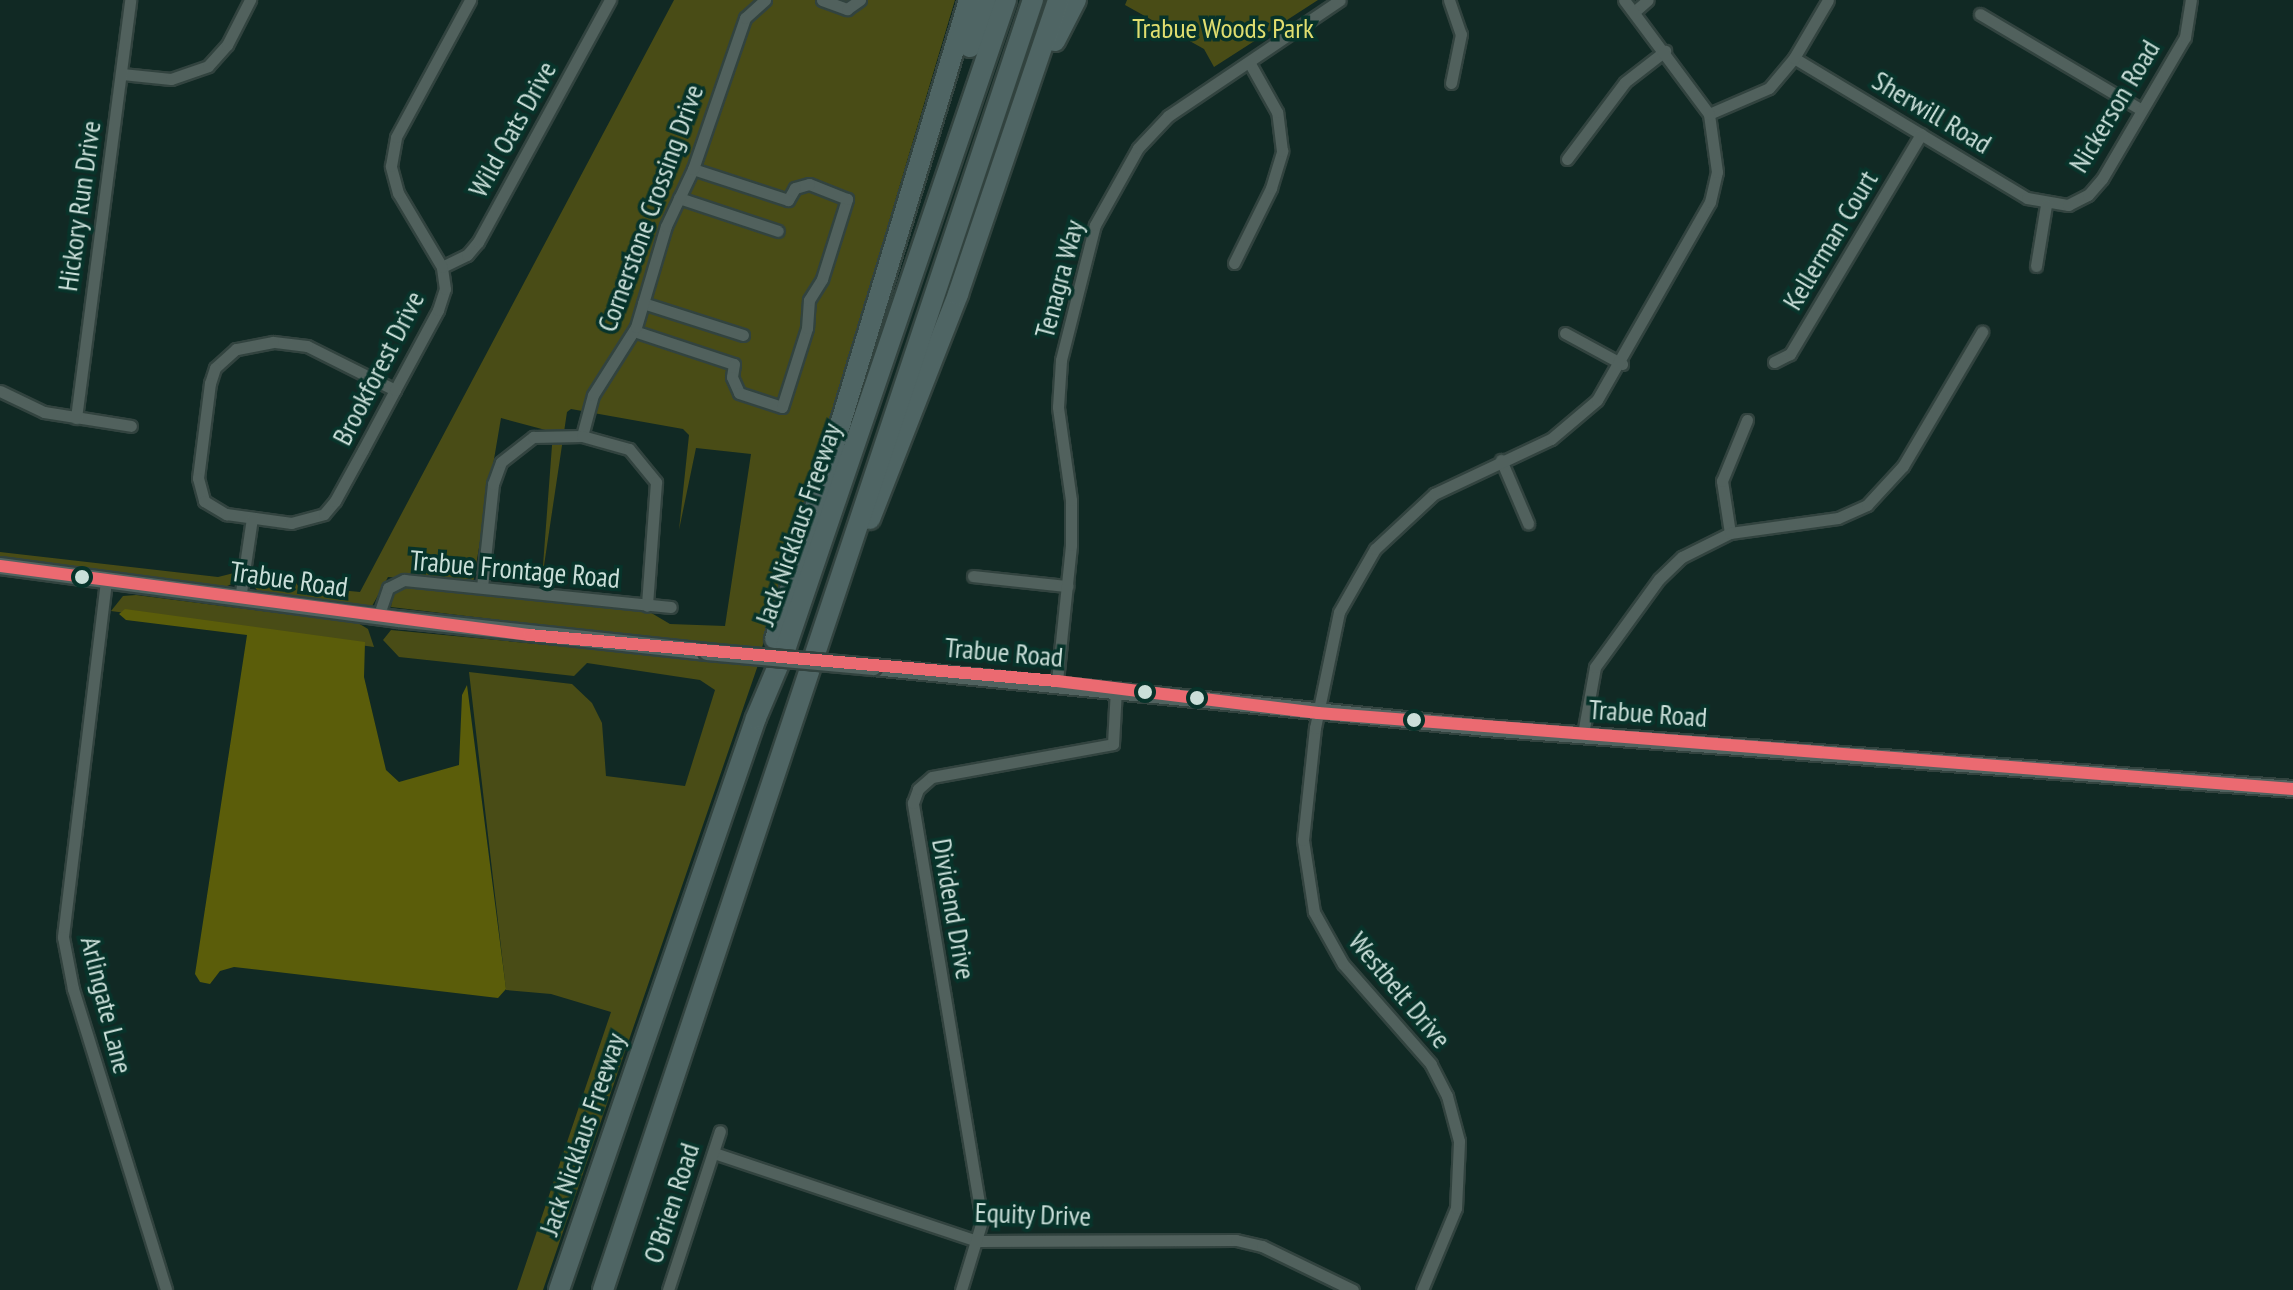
<!DOCTYPE html>
<style>
body{margin:0}
#map{position:relative;width:2293px;height:1290px;overflow:hidden;background:#112924;font-family:"PT Sans Narrow",sans-serif}
div>[style]{position:absolute}
.green>*{inset:0;background:#494c16}
.forest>*{inset:0;background:#5b5d0a}
.roads{filter:drop-shadow(2px 0 #32433f) drop-shadow(-2px 0 #32433f) drop-shadow(0 2px #32433f) drop-shadow(0 -2px #32433f)}
.street>*{height:11px;margin:-5.5px;padding:0 5.5px;transform-origin:5.5px;border-radius:5.5px;background:#51615d}
.secondary>*{height:16px;margin:-8px;padding:0 8px;transform-origin:8px;border-radius:8px;background:#51625f}
.highway>*{height:20px;margin:-10px;padding:0 10px;transform-origin:10px;border-radius:10px;background:#4f6564}
.bridges{filter:drop-shadow(2px 0 #32433f) drop-shadow(-2px 0 #32433f) drop-shadow(0 2px #32433f) drop-shadow(0 -2px #32433f)}
.secondary-bridge>*{height:16px;margin:-8px;padding:0 8px;transform-origin:8px;border-radius:8px;background:#51625f}
.bus-1>*{height:12px;margin:-6px;padding:0 6px;transform-origin:6px;border-radius:6px;background:#eb6a71}
.dots>*{width:22px;height:22px;translate:-50% -50%;box-sizing:border-box;border:4px solid #07332a;border-radius:50%}
span{translate:-50% -50%;white-space:nowrap;text-align:center;line-height:1.15;-webkit-text-stroke:7px #07332a;paint-order:stroke}
.park-label{font-size:28px;color:#e0de6f}
.street-label{font-size:28px;color:#cadfd9}
</style>
<div id="map">
<div class="green">
<div style="clip-path:polygon(674px 0,955px 0,761px 651px,391px 607px,393px 588px,401px 586px,648px 611px,670px 624px,725px 626px,751px 454px,696px 448px,679px 530px,689px 435px,683px 429px,571px 409px,567px 412px,542px 579px,553px 432px,501px 418px,473px 583px,388px 577px,371px 608px,260px 594px,253px 585px,254px 573px,293px 578px,298px 586px,360px 592px)"></div>
<div style="clip-path:polygon(1127px 0,1318px 0,1214px 67px,1204px 49px,1125px 5px)"></div>
<div style="clip-path:polygon(0 552px,218px 577px,238px 572px,236px 582px,223px 588px,0 561px)"></div>
<div style="clip-path:polygon(136px 595px,358px 623px,368px 629px,374px 647px,111px 611px,123px 596px)"></div>
<div style="clip-path:polygon(391px 630px,758px 665px,543px 1290px,517px 1290px,611px 1012px,551px 994px,506px 990px,469px 672px,572px 684px,592px 703px,602px 723px,606px 776px,685px 786px,715px 690px,700px 680px,587px 663px,574px 676px,399px 657px,383px 640px)"></div>
</div>
<div class="forest">
<div style="clip-path:polygon(125px 609px,365px 642px,364px 677px,386px 770px,399px 782px,459px 765px,462px 695px,467px 685px,506px 989px,498px 998px,234px 967px,220px 971px,210px 984px,200px 982px,195px 974px,247px 635px,126px 620px,119px 614px)"></div>
</div>
<div class="roads">
<div class="street">
<div style="left:822px;top:0;width:27px;rotate:20deg"></div>
<div style="left:847px;top:9px;width:16px;rotate:-35deg"></div>
<div style="left:1449px;top:0;width:36px;rotate:71deg"></div>
<div style="left:1461px;top:34px;width:50px;rotate:101.5deg"></div>
<div style="left:1634px;top:12px;width:18px;rotate:-41deg"></div>
<div style="left:1980px;top:14px;width:188px;rotate:30.7deg"></div>
<div style="left:1794px;top:58px;width:272px;rotate:31deg"></div>
<div style="left:2027px;top:198px;width:42px;rotate:9.7deg"></div>
<div style="left:2068px;top:205px;width:22px;rotate:-27deg"></div>
<div style="left:2088px;top:195px;width:21px;rotate:-49deg"></div>
<div style="left:2102px;top:179px;width:164px;rotate:-59.7deg"></div>
<div style="left:2185px;top:37px;width:37px;rotate:-81deg"></div>
<div style="left:122px;top:74px;width:49px;rotate:5.8deg"></div>
<div style="left:171px;top:79px;width:39px;rotate:-19deg"></div>
<div style="left:208px;top:66px;width:28px;rotate:-48deg"></div>
<div style="left:227px;top:45px;width:51px;rotate:-62.9deg"></div>
<div style="left:1709px;top:114px;width:65px;rotate:-23.4deg"></div>
<div style="left:1769px;top:88px;width:39px;rotate:-50deg"></div>
<div style="left:1794px;top:58px;width:67px;rotate:-59.6deg"></div>
<div style="left:1567px;top:159px;width:96px;rotate:-53deg"></div>
<div style="left:1625px;top:82px;width:51px;rotate:-37.8deg"></div>
<div style="left:679px;top:198px;width:104px;rotate:18.4deg"></div>
<div style="left:1234px;top:263px;width:84px;rotate:-63.7deg"></div>
<div style="left:1271px;top:188px;width:39px;rotate:-73deg"></div>
<div style="left:1282px;top:151px;width:39px;rotate:-97deg"></div>
<div style="left:1277px;top:112px;width:57px;rotate:-119.2deg"></div>
<div style="left:2036px;top:266px;width:62px;rotate:-80.7deg"></div>
<div style="left:442px;top:267px;width:28px;rotate:-26deg"></div>
<div style="left:467px;top:255px;width:17px;rotate:-50deg"></div>
<div style="left:478px;top:242px;width:276px;rotate:-61.4deg"></div>
<div style="left:643px;top:303px;width:105px;rotate:17.7deg"></div>
<div style="left:634px;top:331px;width:105px;rotate:18.3deg"></div>
<div style="left:734px;top:364px;width:13px;rotate:99deg"></div>
<div style="left:732px;top:377px;width:17px;rotate:66deg"></div>
<div style="left:739px;top:393px;width:45px;rotate:18deg"></div>
<div style="left:782px;top:407px;width:83px;rotate:-72.4deg"></div>
<div style="left:807px;top:328px;width:28px;rotate:-86deg"></div>
<div style="left:809px;top:300px;width:25px;rotate:-58deg"></div>
<div style="left:822px;top:279px;width:84px;rotate:-72.6deg"></div>
<div style="left:847px;top:199px;width:41px;rotate:-158.5deg"></div>
<div style="left:809px;top:184px;width:15px;rotate:164deg"></div>
<div style="left:795px;top:188px;width:14px;rotate:120deg"></div>
<div style="left:788px;top:200px;width:100px;rotate:-161.9deg"></div>
<div style="left:1565px;top:333px;width:65px;rotate:28.5deg"></div>
<div style="left:1774px;top:362px;width:18px;rotate:-27deg"></div>
<div style="left:1790px;top:354px;width:256px;rotate:-59.2deg"></div>
<div style="left:395px;top:390px;width:98px;rotate:-153.4deg"></div>
<div style="left:307px;top:346px;width:34px;rotate:-173deg"></div>
<div style="left:273px;top:342px;width:38px;rotate:169deg"></div>
<div style="left:236px;top:349px;width:28px;rotate:138deg"></div>
<div style="left:215px;top:368px;width:16px;rotate:108deg"></div>
<div style="left:210px;top:383px;width:96px;rotate:97.2deg"></div>
<div style="left:198px;top:478px;width:24px;rotate:75deg"></div>
<div style="left:204px;top:501px;width:26px;rotate:31deg"></div>
<div style="left:226px;top:514px;width:66px;rotate:7.9deg"></div>
<div style="left:291px;top:523px;width:34px;rotate:-15deg"></div>
<div style="left:324px;top:514px;width:17px;rotate:-50deg"></div>
<div style="left:335px;top:501px;width:58px;rotate:-61.2deg"></div>
<div style="left:363px;top:450px;width:68px;rotate:-61.9deg"></div>
<div style="left:395px;top:390px;width:91px;rotate:-61.7deg"></div>
<div style="left:438px;top:310px;width:22px;rotate:-72deg"></div>
<div style="left:445px;top:289px;width:22px;rotate:-98deg"></div>
<div style="left:442px;top:267px;width:86px;rotate:-120.7deg"></div>
<div style="left:398px;top:193px;width:28px;rotate:-105deg"></div>
<div style="left:391px;top:166px;width:29px;rotate:-80deg"></div>
<div style="left:396px;top:137px;width:156px;rotate:-61.6deg"></div>
<div style="left:0;top:391px;width:49px;rotate:25.5deg"></div>
<div style="left:44px;top:412px;width:88px;rotate:9.1deg"></div>
<div style="left:76px;top:418px;width:421px;rotate:-82.6deg"></div>
<div style="left:582px;top:436px;width:42px;rotate:-75deg"></div>
<div style="left:593px;top:395px;width:80px;rotate:-57.7deg"></div>
<div style="left:636px;top:327px;width:105px;rotate:-73.5deg"></div>
<div style="left:666px;top:226px;width:63px;rotate:-64.7deg"></div>
<div style="left:693px;top:169px;width:160px;rotate:-71deg"></div>
<div style="left:745px;top:18px;width:27px;rotate:-42deg"></div>
<div style="left:1501px;top:460px;width:69px;rotate:66.8deg"></div>
<div style="left:1730px;top:533px;width:53px;rotate:-98.7deg"></div>
<div style="left:1722px;top:481px;width:66px;rotate:-67.7deg"></div>
<div style="left:973px;top:576px;width:95px;rotate:6.1deg"></div>
<div style="left:106px;top:581px;width:359px;rotate:96.9deg"></div>
<div style="left:63px;top:937px;width:53px;rotate:79.1deg"></div>
<div style="left:73px;top:989px;width:315px;rotate:72.8deg"></div>
<div style="left:482px;top:587px;width:104px;rotate:-83.9deg"></div>
<div style="left:493px;top:484px;width:23px;rotate:-70deg"></div>
<div style="left:501px;top:462px;width:41px;rotate:-38deg"></div>
<div style="left:533px;top:437px;width:49px;rotate:-1.2deg"></div>
<div style="left:582px;top:436px;width:49px;rotate:15.5deg"></div>
<div style="left:629px;top:449px;width:43px;rotate:50.7deg"></div>
<div style="left:656px;top:482px;width:124px;rotate:94.2deg"></div>
<div style="left:240px;top:599px;width:82px;rotate:-81.6deg"></div>
<div style="left:378px;top:617px;width:31px;rotate:-71deg"></div>
<div style="left:388px;top:588px;width:18px;rotate:-27deg"></div>
<div style="left:404px;top:580px;width:268px;rotate:5.8deg"></div>
<div style="left:1057px;top:681px;width:137px;rotate:-84.1deg"></div>
<div style="left:1071px;top:545px;width:45px;rotate:-90deg"></div>
<div style="left:1071px;top:500px;width:94px;rotate:-98deg"></div>
<div style="left:1058px;top:407px;width:47px;rotate:-86.3deg"></div>
<div style="left:1061px;top:360px;width:139px;rotate:-75.9deg"></div>
<div style="left:1095px;top:225px;width:88px;rotate:-60.8deg"></div>
<div style="left:1138px;top:148px;width:44px;rotate:-46.8deg"></div>
<div style="left:1168px;top:116px;width:207px;rotate:-34deg"></div>
<div style="left:1583px;top:734px;width:68px;rotate:-79.8deg"></div>
<div style="left:1595px;top:667px;width:109px;rotate:-54deg"></div>
<div style="left:1659px;top:579px;width:32px;rotate:-44deg"></div>
<div style="left:1682px;top:557px;width:54px;rotate:-26.6deg"></div>
<div style="left:1730px;top:533px;width:109px;rotate:-7.9deg"></div>
<div style="left:1838px;top:518px;width:32px;rotate:-24deg"></div>
<div style="left:1867px;top:505px;width:53px;rotate:-47.3deg"></div>
<div style="left:1903px;top:466px;width:156px;rotate:-59.5deg"></div>
<div style="left:714px;top:1153px;width:277px;rotate:18.5deg"></div>
<div style="left:977px;top:1241px;width:259px;rotate:-0.2deg"></div>
<div style="left:1236px;top:1240px;width:27px;rotate:13deg"></div>
<div style="left:1262px;top:1246px;width:101px;rotate:25.8deg"></div>
<div style="left:668px;top:1290px;width:167px;rotate:-71.9deg"></div>
<div style="left:961px;top:1290px;width:72px;rotate:-73.1deg"></div>
<div style="left:982px;top:1221px;width:424px;rotate:-99.4deg"></div>
<div style="left:913px;top:803px;width:15px;rotate:-70deg"></div>
<div style="left:918px;top:789px;width:18px;rotate:-41deg"></div>
<div style="left:932px;top:777px;width:184px;rotate:-10.3deg"></div>
<div style="left:1113px;top:744px;width:55px;rotate:-86.9deg"></div>
<div style="left:1422px;top:1290px;width:89px;rotate:-67.5deg"></div>
<div style="left:1456px;top:1208px;width:67px;rotate:-87.4deg"></div>
<div style="left:1459px;top:1141px;width:47px;rotate:-104.9deg"></div>
<div style="left:1447px;top:1096px;width:36px;rotate:-117deg"></div>
<div style="left:1431px;top:1064px;width:133px;rotate:-131.3deg"></div>
<div style="left:1343px;top:964px;width:60px;rotate:-119.1deg"></div>
<div style="left:1314px;top:912px;width:73px;rotate:-98.7deg"></div>
<div style="left:1303px;top:840px;width:113px;rotate:-83.9deg"></div>
<div style="left:1315px;top:728px;width:118px;rotate:-78.3deg"></div>
<div style="left:1339px;top:612px;width:73px;rotate:-60.3deg"></div>
<div style="left:1375px;top:549px;width:81px;rotate:-43deg"></div>
<div style="left:1434px;top:494px;width:129px;rotate:-25.2deg"></div>
<div style="left:1551px;top:439px;width:60px;rotate:-40.3deg"></div>
<div style="left:1597px;top:400px;width:228px;rotate:-60.3deg"></div>
<div style="left:1710px;top:202px;width:31px;rotate:-77deg"></div>
<div style="left:1717px;top:172px;width:59px;rotate:-97.9deg"></div>
<div style="left:1709px;top:114px;width:142px;rotate:-126.7deg"></div>
</div>
<div class="secondary">
<div style="left:0;top:566px;width:402px;rotate:7.6deg"></div>
<div style="left:398px;top:619px;width:311px;rotate:6.1deg"></div>
<div style="left:873px;top:667px;width:616px;rotate:5.68deg"></div>
<div style="left:1486px;top:728px;width:809px;rotate:4.32deg"></div>
</div>
<div class="highway">
<div style="left:1055px;top:41px;width:46px;rotate:-62.9deg"></div>
<div style="left:970px;top:47px;width:50px;rotate:-71.2deg"></div>
<div style="left:870px;top:519px;width:242px;rotate:-68.6deg"></div>
<div style="left:958px;top:294px;width:311px;rotate:-71.2deg"></div>
<div style="left:775px;top:639px;width:668px;rotate:-73.11deg"></div>
<div style="left:559px;top:1290px;width:605px;rotate:-71deg"></div>
<div style="left:756px;top:718px;width:77px;rotate:-67.1deg"></div>
<div style="left:786px;top:647px;width:683px;rotate:-71.22deg"></div>
<div style="left:603px;top:1290px;width:1360px;rotate:-71.57deg"></div>
</div>
</div>
<div class="bridges">
<div class="secondary-bridge">
<div style="left:707px;top:652px;width:167px;rotate:5.2deg"></div>
</div>
</div>
<div class="bus-1">
<div style="left:0;top:566px;width:533px;rotate:7.43deg"></div>
<div style="left:529px;top:635px;width:530px;rotate:4.98deg"></div>
<div style="left:1057px;top:681px;width:263px;rotate:7deg"></div>
<div style="left:1318px;top:713px;width:978px;rotate:4.46deg"></div>
</div>
<div class="dots">
<div style="left:82px;top:577px;background:#cadfd9"></div>
<div style="left:1145px;top:692px;background:#cadfd9"></div>
<div style="left:1197px;top:698px;background:#cadfd9"></div>
<div style="left:1414px;top:720px;background:#cadfd9"></div>
</div>
<div class="park-label">
<span style="left:1223px;top:28px">Trabue Woods Park</span>
</div>
<div class="street-label">
<span style="left:2114px;top:106px;rotate:-59deg">Nickerson Road</span>
<span style="left:1932px;top:112px;rotate:31deg">Sherwill Road</span>
<span style="left:512px;top:129px;rotate:-61deg">Wild Oats Drive</span>
<span style="left:79px;top:206px;rotate:-82deg">Hickory Run Drive</span>
<span style="left:650px;top:208px;rotate:-70deg">Cornerstone Crossing Drive</span>
<span style="left:1830px;top:240px;rotate:-59deg">Kellerman Court</span>
<span style="left:1059px;top:279px;rotate:-75deg">Tenagra Way</span>
<span style="left:378px;top:368px;rotate:-63deg">Brookforest Drive</span>
<span style="left:798px;top:524px;rotate:-71deg">Jack Nicklaus Freeway</span>
<span style="left:515px;top:569px;rotate:5deg">Trabue Frontage Road</span>
<span style="left:289px;top:579px;rotate:8deg">Trabue Road</span>
<span style="left:1004px;top:652px;rotate:5deg">Trabue Road</span>
<span style="left:1648px;top:713px;rotate:4deg">Trabue Road</span>
<span style="left:954px;top:909px;rotate:80deg">Dividend Drive</span>
<span style="left:1400px;top:990px;rotate:50deg">Westbelt Drive</span>
<span style="left:107px;top:1005px;rotate:76deg">Arlingate Lane</span>
<span style="left:582px;top:1134px;rotate:-71deg">Jack Nicklaus Freeway</span>
<span style="left:671px;top:1203px;rotate:-72deg">O'Brien Road</span>
<span style="left:1033px;top:1214px;rotate:2deg">Equity Drive</span>
</div>
</div>
